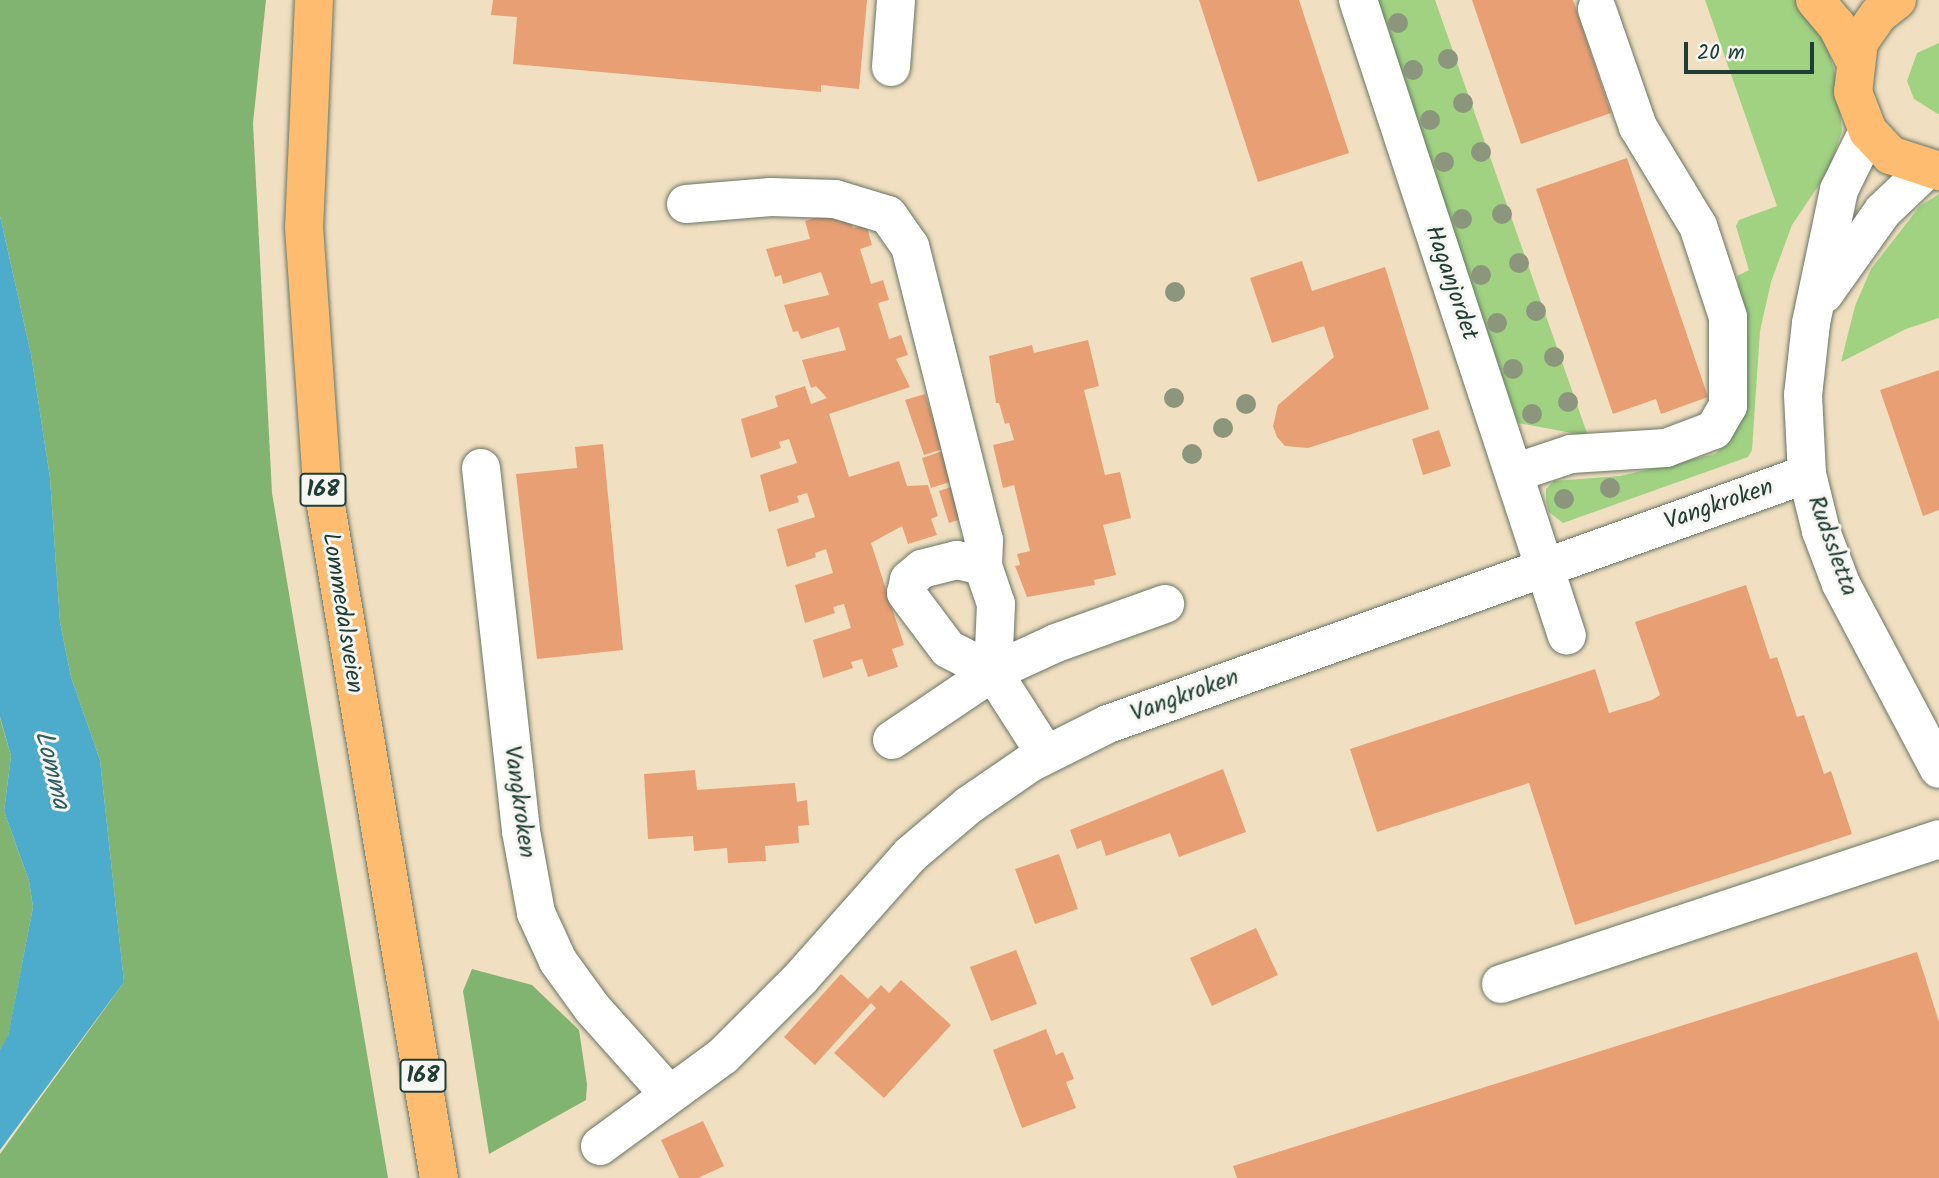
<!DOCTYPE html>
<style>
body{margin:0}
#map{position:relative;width:1939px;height:1178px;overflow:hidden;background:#f1dfc1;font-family:Kalam,sans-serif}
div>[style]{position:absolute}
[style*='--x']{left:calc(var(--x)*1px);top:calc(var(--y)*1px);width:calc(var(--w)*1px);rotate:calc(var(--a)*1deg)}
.green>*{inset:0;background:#a0d282}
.forest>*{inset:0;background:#80b470}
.water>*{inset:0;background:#4daccb}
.building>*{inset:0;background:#e99f74}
.roads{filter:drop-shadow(0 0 2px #687665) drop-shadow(0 0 2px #687665)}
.minor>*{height:38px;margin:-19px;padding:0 19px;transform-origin:19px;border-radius:19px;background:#fff}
.major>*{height:38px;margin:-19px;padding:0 19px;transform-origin:19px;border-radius:19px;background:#fdbc70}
.trees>*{width:20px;height:20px;margin:-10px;border-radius:50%;background:#8c967c}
span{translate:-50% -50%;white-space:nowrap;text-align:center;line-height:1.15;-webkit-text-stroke:6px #f6f6f2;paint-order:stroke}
.shield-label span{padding:2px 5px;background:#f6f6f2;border:2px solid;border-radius:5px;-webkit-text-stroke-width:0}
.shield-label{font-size:23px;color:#1f3d34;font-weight:700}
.street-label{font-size:24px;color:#1f3d34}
.water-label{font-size:26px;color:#2d5e61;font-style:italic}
.scale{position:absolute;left:1684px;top:42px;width:130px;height:32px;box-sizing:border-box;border:4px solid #1f3d34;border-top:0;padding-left:9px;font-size:21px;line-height:24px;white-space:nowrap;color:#1f3d34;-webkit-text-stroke:5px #f6f6f2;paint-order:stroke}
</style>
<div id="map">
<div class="green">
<div style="clip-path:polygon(1376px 0,1435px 0,1588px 436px,1518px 423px)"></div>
<div style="clip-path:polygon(1705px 0,1796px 0,1822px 26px,1837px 81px,1842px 131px,1829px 170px,1792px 225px,1771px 282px,1760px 331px,1752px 450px,1748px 457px,1563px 523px,1549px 512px,1546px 501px,1546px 489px,1554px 481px,1620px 476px,1715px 454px,1728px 442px,1744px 318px,1737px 276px,1749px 270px,1736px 226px,1739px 220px,1777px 206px)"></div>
<div style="clip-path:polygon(1939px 43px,1939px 114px,1938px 114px,1914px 99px,1907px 81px,1917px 53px)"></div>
<div style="clip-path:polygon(1939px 194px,1939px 318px,1906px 329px,1841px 362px,1855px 306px,1871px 269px,1920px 206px)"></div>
</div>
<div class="forest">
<div style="clip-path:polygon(0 0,266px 0,253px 123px,272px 493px,388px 1178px,0 1178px,0 1154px,124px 982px,100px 760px,71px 677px,60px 622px,50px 478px,31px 354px,0 216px)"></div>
<div style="clip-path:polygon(0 718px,11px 756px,4px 811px,29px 881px,33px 907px,8px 1037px,0 1049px)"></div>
<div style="clip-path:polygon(472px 969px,532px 985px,579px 1030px,587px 1084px,586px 1100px,489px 1154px,463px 991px)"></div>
</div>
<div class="water">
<div style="clip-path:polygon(0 216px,31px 354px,50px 478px,60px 622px,71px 677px,100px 760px,124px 982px,0 1150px,0 1049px,8px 1036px,33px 907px,29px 881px,4px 811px,11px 756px,0 717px)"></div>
</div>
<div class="building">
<div style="clip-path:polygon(493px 0,867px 0,859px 89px,821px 85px,821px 92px,513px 64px,517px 17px,491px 15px)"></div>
<div style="clip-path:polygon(1199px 0,1299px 0,1349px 153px,1258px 182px)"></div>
<div style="clip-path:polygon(1472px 0,1573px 0,1611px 113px,1521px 144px)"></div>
<div style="clip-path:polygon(1627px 158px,1708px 397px,1661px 414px,1656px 399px,1613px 414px,1536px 189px)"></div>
<div style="clip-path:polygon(836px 211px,851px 221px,853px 228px,866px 224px,872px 245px,860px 249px,871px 284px,883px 280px,889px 300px,878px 303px,889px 339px,901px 335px,908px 355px,896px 359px,910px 387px,829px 414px,849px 477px,899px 461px,907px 486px,928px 485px,938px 516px,931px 519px,937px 535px,908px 544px,902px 526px,871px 543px,904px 645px,892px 649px,898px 667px,868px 677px,862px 659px,851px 662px,853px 668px,823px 678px,813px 640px,851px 628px,844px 604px,833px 607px,835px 613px,805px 623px,795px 585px,833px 573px,826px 549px,815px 553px,816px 557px,787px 567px,777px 529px,815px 517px,807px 493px,797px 496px,799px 502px,769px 512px,760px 475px,797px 463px,789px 439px,779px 442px,781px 448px,751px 458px,741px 419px,778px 407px,775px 396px,805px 386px,811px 404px,827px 398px,816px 386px,811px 388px,802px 360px,846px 350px,839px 327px,801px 339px,798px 331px,793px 332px,784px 305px,829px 295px,821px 272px,783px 284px,781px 275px,775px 277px,766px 249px,810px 239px,805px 221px)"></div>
<div style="clip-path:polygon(1302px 261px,1312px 291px,1385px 267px,1429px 409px,1308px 448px,1285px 446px,1277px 437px,1273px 426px,1278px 405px,1334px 357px,1324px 326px,1272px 343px,1250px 278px)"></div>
<div style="clip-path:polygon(1088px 340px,1099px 386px,1084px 390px,1105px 475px,1120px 472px,1131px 518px,1103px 525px,1116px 575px,1094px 580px,1095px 585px,1027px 597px,1015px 566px,1020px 565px,1017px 554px,1030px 551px,1014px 485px,1003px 488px,993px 445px,1014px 440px,1009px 423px,1005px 424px,999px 403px,996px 403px,989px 356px,1032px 345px,1034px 353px)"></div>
<div style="clip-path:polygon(1939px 370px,1939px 510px,1923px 516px,1880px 390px)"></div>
<div style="clip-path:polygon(925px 394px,943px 449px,924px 455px,905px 400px)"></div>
<div style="clip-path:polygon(1439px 430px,1451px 466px,1423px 475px,1412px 439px)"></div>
<div style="clip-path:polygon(603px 444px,623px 650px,537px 659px,516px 474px,577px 468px,575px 447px)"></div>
<div style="clip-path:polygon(943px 451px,953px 481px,931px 488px,922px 458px)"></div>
<div style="clip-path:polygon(954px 486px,964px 518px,949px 523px,939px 491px)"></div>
<div style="clip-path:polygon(1746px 585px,1770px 659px,1777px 657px,1797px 717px,1804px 715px,1824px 774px,1831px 771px,1852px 834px,1575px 925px,1529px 783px,1377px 832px,1350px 749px,1595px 669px,1609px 713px,1652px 700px,1660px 695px,1635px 622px)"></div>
<div style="clip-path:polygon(1223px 769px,1246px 832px,1179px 857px,1170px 833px,1106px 856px,1101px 840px,1077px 849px,1070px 830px)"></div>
<div style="clip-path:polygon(695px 770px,697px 790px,795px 783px,797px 802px,807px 800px,809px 825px,798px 826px,799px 843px,765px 846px,766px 861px,728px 863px,727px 848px,694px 851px,693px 836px,648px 839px,644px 774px)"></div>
<div style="clip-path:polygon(1059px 854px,1078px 909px,1035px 924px,1015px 869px)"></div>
<div style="clip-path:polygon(1256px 928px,1278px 975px,1212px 1006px,1190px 958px)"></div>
<div style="clip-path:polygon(1016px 950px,1037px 1004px,991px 1021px,970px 967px)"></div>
<div style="clip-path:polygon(1917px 952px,1939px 1022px,1939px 1178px,1237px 1178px,1233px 1166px)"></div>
<div style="clip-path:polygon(841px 974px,868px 999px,881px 985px,889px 993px,901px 980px,951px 1025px,884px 1098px,834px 1053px,876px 1008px,871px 1003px,815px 1065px,784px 1037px)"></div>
<div style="clip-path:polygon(1046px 1029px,1056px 1055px,1063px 1052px,1074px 1079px,1066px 1082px,1076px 1108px,1022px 1128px,993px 1050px)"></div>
<div style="clip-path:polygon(703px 1121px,724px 1166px,698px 1178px,679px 1178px,661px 1140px)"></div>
</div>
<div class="roads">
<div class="minor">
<div style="--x:1358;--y:0;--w:669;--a:71.81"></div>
<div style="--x:891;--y:67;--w:67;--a:-85.7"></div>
<div style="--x:1868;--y:131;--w:66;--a:116.2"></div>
<div style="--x:1839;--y:190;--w:136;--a:101.9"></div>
<div style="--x:1811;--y:323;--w:72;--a:96.3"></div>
<div style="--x:1803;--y:395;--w:79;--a:87.1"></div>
<div style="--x:1807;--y:474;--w:59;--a:76.2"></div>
<div style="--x:1821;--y:531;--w:57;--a:69.3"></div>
<div style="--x:1841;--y:584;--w:209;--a:62.1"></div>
<div style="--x:686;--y:204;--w:85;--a:-4.7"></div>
<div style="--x:771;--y:197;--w:64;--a:1.8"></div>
<div style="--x:835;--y:199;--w:55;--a:16.8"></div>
<div style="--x:888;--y:215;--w:38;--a:55"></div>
<div style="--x:910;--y:246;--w:303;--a:75.9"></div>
<div style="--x:984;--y:540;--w:26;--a:92"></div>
<div style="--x:983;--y:566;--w:40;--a:71.1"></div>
<div style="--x:996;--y:604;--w:68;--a:92.5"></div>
<div style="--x:993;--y:672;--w:98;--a:57.4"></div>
<div style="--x:1824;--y:294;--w:102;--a:-54.6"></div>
<div style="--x:1883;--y:211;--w:59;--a:-43.6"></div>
<div style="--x:481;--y:468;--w:365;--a:83.7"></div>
<div style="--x:521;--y:831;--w:83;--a:79.6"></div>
<div style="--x:536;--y:913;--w:53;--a:65.4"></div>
<div style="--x:558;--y:961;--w:58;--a:54.1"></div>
<div style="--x:592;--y:1008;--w:114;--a:48.2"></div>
<div style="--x:1514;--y:473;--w:60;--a:-18.4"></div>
<div style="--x:1571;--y:454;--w:95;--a:-3.6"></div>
<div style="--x:1666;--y:448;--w:51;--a:-20.6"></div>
<div style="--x:1714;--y:430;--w:28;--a:-60"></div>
<div style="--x:1728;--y:406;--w:89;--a:-90"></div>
<div style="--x:1728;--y:317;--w:96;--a:-108.2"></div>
<div style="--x:1698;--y:226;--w:116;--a:-121.2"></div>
<div style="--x:1638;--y:127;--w:125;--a:-109.2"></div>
<div style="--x:983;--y:566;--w:27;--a:-167"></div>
<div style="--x:957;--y:560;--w:36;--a:166"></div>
<div style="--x:922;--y:569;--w:17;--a:140"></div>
<div style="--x:909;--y:580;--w:13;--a:103"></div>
<div style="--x:906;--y:593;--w:70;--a:53.1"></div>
<div style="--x:948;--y:649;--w:51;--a:27.1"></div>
<div style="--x:892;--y:740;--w:122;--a:-34"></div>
<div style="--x:993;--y:672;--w:69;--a:-24.7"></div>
<div style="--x:1056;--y:643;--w:116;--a:-19.7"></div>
<div style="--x:1501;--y:984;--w:461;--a:-18.3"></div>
<div style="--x:600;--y:1146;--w:152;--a:-36.2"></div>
<div style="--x:723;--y:1056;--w:109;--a:-45"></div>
<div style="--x:800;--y:979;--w:166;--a:-48.4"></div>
<div style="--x:910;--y:855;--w:77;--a:-40.3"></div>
<div style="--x:969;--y:805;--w:74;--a:-34.5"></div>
<div style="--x:1030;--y:763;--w:87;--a:-26.6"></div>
<div style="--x:1108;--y:724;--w:742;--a:-19.68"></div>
</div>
<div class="major">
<div style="--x:314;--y:0;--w:227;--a:92.5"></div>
<div style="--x:304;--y:227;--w:256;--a:86"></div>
<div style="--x:322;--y:482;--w:706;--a:80.46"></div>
<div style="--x:1815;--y:0;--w:34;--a:50"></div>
<div style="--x:1837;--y:26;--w:38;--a:63"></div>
<div style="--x:1897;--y:0;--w:24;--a:142"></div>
<div style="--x:1878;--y:15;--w:33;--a:125"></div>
<div style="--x:1859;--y:42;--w:50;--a:96.8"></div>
<div style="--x:1853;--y:92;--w:42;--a:69"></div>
<div style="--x:1868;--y:131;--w:33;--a:47"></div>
<div style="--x:1890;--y:155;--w:52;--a:18.1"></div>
</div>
</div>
<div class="trees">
<div style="left:1398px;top:23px"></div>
<div style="left:1448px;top:59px"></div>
<div style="left:1413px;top:70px"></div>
<div style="left:1463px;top:103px"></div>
<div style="left:1430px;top:120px"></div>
<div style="left:1481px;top:152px"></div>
<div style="left:1444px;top:162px"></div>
<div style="left:1502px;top:214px"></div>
<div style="left:1462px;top:219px"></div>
<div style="left:1519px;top:263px"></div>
<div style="left:1481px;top:275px"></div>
<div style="left:1175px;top:292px"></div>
<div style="left:1536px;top:311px"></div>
<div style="left:1497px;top:323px"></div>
<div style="left:1554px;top:357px"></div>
<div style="left:1513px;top:369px"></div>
<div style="left:1174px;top:398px"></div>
<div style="left:1568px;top:402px"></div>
<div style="left:1246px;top:404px"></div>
<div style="left:1532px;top:414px"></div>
<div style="left:1223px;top:428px"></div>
<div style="left:1192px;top:454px"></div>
<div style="left:1610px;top:488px"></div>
<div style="left:1564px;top:499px"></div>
</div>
<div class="shield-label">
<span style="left:323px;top:490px">168</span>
<span style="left:423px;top:1076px">168</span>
</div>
<div class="street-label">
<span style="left:1451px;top:283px;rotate:71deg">Haganjordet</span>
<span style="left:1719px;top:505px;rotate:-19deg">Vangkroken</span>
<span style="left:1832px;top:546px;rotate:70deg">Rudssletta</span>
<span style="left:342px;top:613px;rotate:81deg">Lommedalsveien</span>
<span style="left:1185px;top:696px;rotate:-20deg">Vangkroken</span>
<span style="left:519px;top:802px;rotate:82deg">Vangkroken</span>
</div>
<div class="water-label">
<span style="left:51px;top:770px;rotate:76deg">Lomma</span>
</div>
<div class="scale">20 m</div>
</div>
